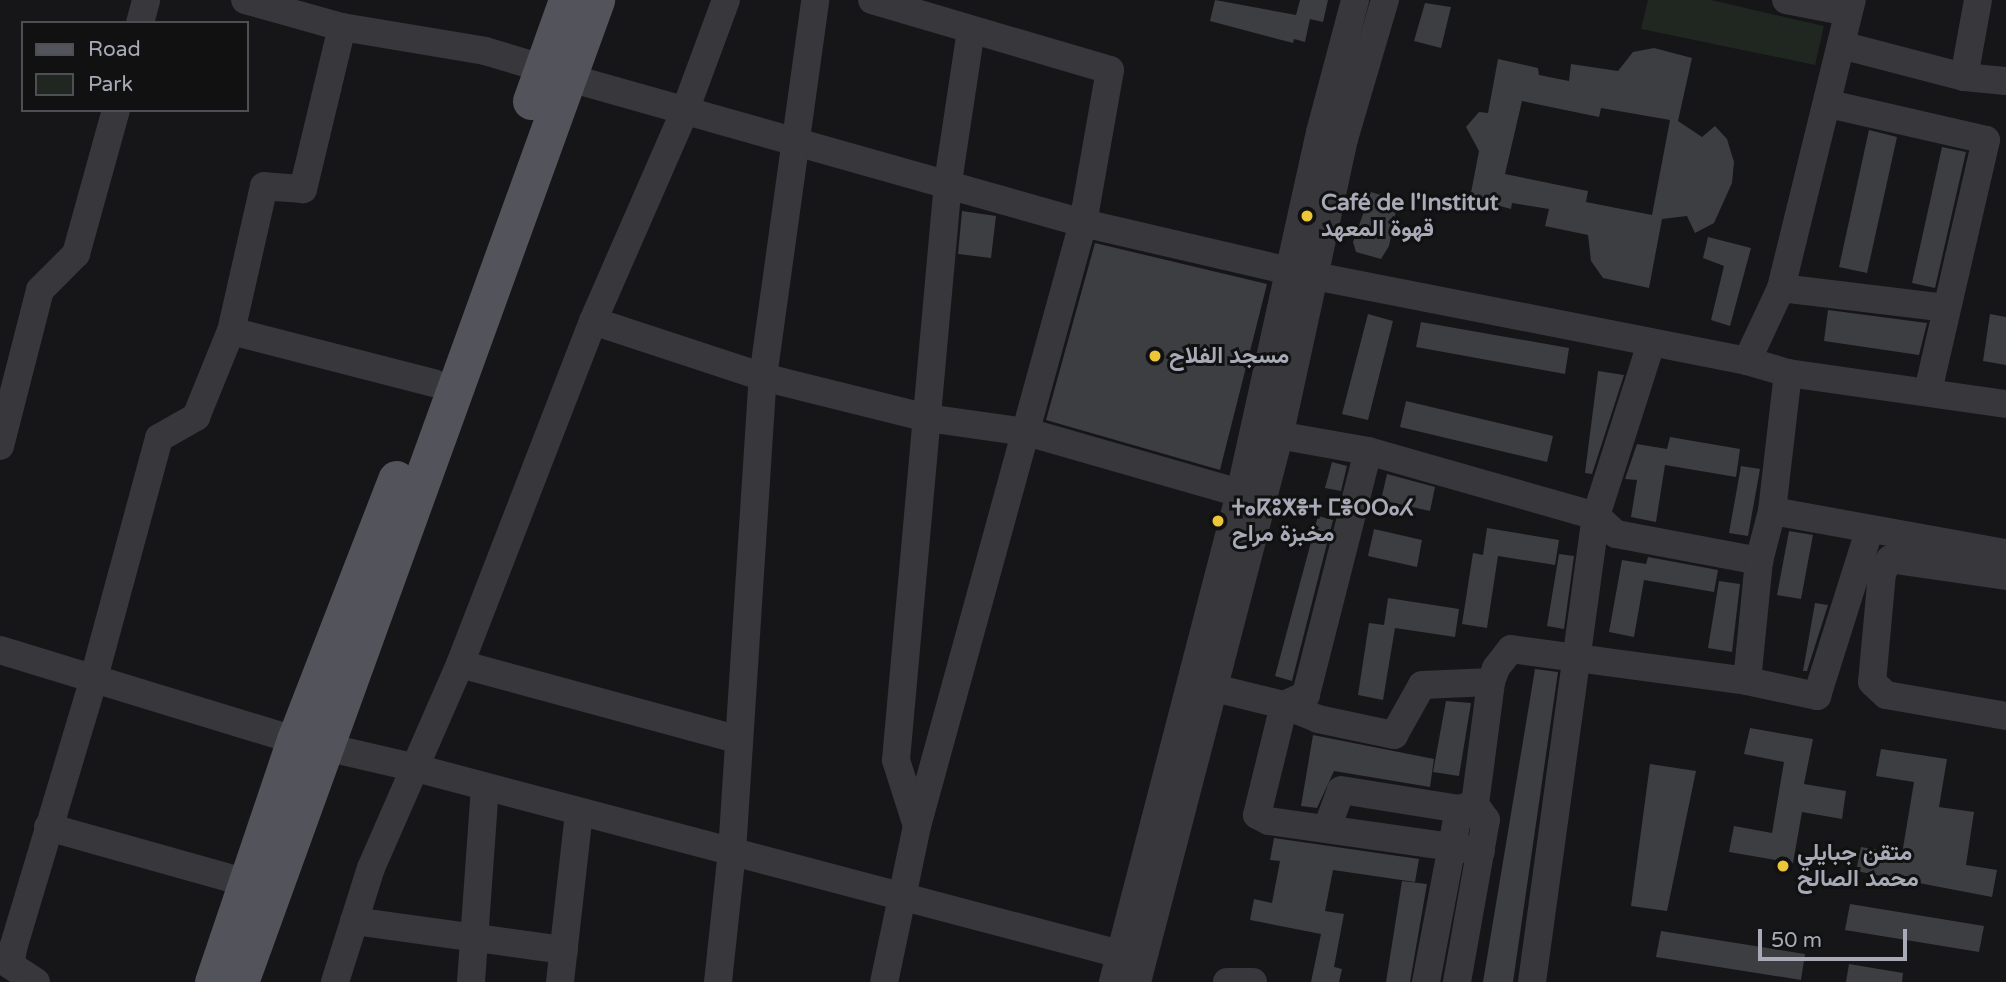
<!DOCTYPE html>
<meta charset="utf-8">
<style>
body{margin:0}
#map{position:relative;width:2006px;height:982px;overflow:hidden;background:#161517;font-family:"Varela Round",Vazirmatn,"Noto Sans Tifinagh",sans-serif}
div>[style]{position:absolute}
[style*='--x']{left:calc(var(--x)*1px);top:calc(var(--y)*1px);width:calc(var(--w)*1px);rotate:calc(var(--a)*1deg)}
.green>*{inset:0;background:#202721}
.building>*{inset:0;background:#3d3e41}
.minor>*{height:28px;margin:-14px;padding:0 14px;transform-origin:14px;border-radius:14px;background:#37373c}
.major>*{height:37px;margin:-18.5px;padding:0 18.5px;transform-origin:18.5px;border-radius:18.5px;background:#53545b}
.dots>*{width:19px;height:19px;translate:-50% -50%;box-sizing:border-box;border:4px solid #111112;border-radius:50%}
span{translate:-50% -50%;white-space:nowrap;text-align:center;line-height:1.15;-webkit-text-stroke:6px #111112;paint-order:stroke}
.poi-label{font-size:23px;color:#a8abb7;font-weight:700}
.left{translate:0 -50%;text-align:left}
.legend{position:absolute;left:21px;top:21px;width:228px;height:91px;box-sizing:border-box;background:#111112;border:2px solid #4d4f54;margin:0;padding:9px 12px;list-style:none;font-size:21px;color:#a8abb7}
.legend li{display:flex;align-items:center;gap:14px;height:35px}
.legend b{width:35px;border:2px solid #4d4f54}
.scale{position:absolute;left:1758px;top:929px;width:149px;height:32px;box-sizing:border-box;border:4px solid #a8abb7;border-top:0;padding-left:9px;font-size:21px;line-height:24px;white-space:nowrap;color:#a8abb7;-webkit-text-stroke:5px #111112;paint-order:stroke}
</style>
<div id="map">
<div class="green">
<div style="clip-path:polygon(1648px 0,1711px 0,1824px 26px,1815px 65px,1641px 29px)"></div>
</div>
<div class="building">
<div style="clip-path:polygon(1215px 0,1296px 15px,1300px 0,1328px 0,1323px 22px,1310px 19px,1305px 42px,1294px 39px,1293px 43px,1210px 21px)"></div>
<div style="clip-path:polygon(1425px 3px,1451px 7px,1441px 48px,1414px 41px)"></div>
<div style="clip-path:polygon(evenodd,1654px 48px,1692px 58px,1678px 121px,1702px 137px,1715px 126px,1727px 139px,1734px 162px,1732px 183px,1714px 223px,1695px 233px,1687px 216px,1662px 219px,1649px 288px,1603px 278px,1591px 261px,1588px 235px,1545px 226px,1549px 209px,1512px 203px,1511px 209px,1470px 198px,1479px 151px,1466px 127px,1479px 112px,1488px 113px,1498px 59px,1538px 68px,1539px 75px,1569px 81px,1571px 64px,1618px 71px,1633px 52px,1654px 48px,1522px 101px,1599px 117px,1601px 108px,1670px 120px,1652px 215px,1586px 202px,1588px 191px,1505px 174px,1522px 101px)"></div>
<div style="clip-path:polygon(1869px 130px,1897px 137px,1867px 273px,1839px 267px)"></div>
<div style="clip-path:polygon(1942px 147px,1966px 152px,1935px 288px,1912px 283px)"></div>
<div style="clip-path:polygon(1371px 192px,1398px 200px,1389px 246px,1381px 259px,1356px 252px,1353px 242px)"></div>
<div style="clip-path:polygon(962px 211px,996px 216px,991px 258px,958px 254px)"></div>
<div style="clip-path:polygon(1708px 237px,1751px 248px,1730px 326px,1711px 320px,1724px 266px,1703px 258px)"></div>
<div style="clip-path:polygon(1095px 243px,1267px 284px,1220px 470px,1046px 420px)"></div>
<div style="clip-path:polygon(1828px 310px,1927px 323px,1919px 355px,1824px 341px)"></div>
<div style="clip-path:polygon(1368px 314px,1393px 321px,1368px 420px,1342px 414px)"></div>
<div style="clip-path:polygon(1990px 314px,2006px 317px,2006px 365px,1983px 361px)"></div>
<div style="clip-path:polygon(1421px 322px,1569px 348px,1565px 374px,1416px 347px)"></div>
<div style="clip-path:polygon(1598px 371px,1624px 375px,1592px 474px,1585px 473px)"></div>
<div style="clip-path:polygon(1406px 401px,1553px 436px,1547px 462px,1400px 427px)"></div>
<div style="clip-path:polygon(1670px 437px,1740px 449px,1736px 477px,1665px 465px,1656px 522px,1631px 517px,1637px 480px,1625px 479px,1637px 444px,1667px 449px)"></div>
<div style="clip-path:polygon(1332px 462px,1347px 466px,1341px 491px,1325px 488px)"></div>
<div style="clip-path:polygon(1741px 466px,1760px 469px,1748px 536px,1729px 533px)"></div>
<div style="clip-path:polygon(1387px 474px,1435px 487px,1430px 511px,1381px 500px)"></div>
<div style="clip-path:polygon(1318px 516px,1333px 520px,1292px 681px,1275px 676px)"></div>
<div style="clip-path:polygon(1487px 528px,1559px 540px,1555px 565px,1498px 556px,1487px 628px,1462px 624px,1473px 553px,1483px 555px)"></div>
<div style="clip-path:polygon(1374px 529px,1422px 540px,1417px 567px,1368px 556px)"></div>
<div style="clip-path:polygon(1789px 531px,1813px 535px,1801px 599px,1777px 595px)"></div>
<div style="clip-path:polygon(1559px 554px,1574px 556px,1564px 629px,1547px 626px)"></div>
<div style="clip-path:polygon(1648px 557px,1718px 570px,1714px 592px,1644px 580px,1634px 637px,1609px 632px,1622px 560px,1646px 564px)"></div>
<div style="clip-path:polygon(1719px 581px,1740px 584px,1732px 652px,1708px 648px)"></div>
<div style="clip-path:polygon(1388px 598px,1459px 609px,1455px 637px,1395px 628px,1383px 700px,1358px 695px,1369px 623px,1384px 625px)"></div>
<div style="clip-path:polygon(1815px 603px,1828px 605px,1807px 671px,1803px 671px)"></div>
<div style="clip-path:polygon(1535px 669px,1558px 672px,1513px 982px,1483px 982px)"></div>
<div style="clip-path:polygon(1446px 701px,1471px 703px,1459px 776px,1433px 772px)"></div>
<div style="clip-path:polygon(1750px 728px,1813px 739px,1804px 784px,1846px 791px,1842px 819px,1802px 812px,1793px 863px,1729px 852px,1734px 826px,1772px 833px,1784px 762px,1744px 754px)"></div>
<div style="clip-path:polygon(1313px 735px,1434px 759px,1430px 787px,1334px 771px,1317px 808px,1301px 806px)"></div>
<div style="clip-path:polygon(1881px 749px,1947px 759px,1939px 807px,1974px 812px,1966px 865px,1997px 870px,1992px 897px,1856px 871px,1861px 847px,1902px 854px,1914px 782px,1876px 776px)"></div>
<div style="clip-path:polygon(1650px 764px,1696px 771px,1667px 911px,1631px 906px)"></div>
<div style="clip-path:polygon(1274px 838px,1419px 859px,1415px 882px,1333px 870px,1325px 911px,1344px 914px,1334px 967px,1342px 969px,1339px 982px,1311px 982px,1321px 934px,1250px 920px,1254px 899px,1272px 903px,1280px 861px,1270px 860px)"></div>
<div style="clip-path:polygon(1402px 881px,1427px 884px,1410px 982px,1386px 982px)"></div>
<div style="clip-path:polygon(1850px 904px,1984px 926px,1979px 952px,1845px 930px)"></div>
<div style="clip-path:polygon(1661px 931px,1805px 954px,1801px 980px,1656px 957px)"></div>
<div style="clip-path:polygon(1849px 964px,1903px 973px,1902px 982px,1846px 982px)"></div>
</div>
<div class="minor">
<div style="--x:245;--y:0;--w:101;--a:15.6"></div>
<div style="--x:342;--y:27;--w:145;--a:9.5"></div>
<div style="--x:485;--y:51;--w:59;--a:16.6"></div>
<div style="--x:872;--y:0;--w:248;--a:16.4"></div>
<div style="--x:1110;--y:70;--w:155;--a:100"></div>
<div style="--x:1083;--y:223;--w:625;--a:105.39"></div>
<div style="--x:917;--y:826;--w:159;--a:101.9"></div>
<div style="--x:1786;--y:0;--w:63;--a:11"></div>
<div style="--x:140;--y:23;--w:24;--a:-75"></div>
<div style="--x:342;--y:27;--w:167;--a:103.5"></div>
<div style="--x:303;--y:189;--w:39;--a:-176"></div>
<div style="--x:264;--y:186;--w:149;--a:102.8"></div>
<div style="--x:231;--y:331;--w:210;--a:14.4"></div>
<div style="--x:1841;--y:45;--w:127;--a:14.6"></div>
<div style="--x:1964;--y:77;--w:42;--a:5.4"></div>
<div style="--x:566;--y:77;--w:537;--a:15.77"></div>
<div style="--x:1083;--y:223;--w:212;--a:13.1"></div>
<div style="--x:1289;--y:271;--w:467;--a:11.1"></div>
<div style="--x:1747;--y:361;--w:43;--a:16.3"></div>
<div style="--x:1788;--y:373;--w:220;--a:8.1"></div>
<div style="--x:1964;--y:77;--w:78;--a:-79.7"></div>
<div style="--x:1829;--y:104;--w:161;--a:12.9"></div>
<div style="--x:1986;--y:140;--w:258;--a:103"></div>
<div style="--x:1781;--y:288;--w:166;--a:6.9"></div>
<div style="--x:593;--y:321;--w:179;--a:18.2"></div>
<div style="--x:763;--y:377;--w:169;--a:14"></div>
<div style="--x:927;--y:418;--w:101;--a:8"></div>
<div style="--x:1027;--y:432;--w:222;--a:16"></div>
<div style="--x:1747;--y:361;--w:81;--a:-65"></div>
<div style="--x:1781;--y:288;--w:297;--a:-76.2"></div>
<div style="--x:1261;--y:432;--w:109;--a:10.1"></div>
<div style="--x:1368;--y:451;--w:237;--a:15.9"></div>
<div style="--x:1596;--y:516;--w:27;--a:42"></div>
<div style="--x:1616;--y:534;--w:146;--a:10.7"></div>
<div style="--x:0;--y:446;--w:161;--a:-75.6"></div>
<div style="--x:40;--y:290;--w:51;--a:-45"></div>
<div style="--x:76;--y:254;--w:149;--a:-74.5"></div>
<div style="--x:1368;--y:451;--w:252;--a:104.3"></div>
<div style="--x:1306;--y:695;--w:24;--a:156"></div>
<div style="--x:1284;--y:705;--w:113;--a:103.8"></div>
<div style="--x:1257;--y:815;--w:13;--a:27"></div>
<div style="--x:1269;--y:821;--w:214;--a:8.1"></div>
<div style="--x:1772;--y:511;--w:238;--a:10.2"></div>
<div style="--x:2006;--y:576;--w:117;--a:-171.7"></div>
<div style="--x:1890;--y:559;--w:16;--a:120"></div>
<div style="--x:1882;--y:573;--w:109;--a:95.2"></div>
<div style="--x:1872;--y:682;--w:19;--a:43"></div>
<div style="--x:1886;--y:695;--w:122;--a:9.9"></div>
<div style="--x:0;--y:650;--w:308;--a:17"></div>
<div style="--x:295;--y:740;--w:120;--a:13"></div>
<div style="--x:412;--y:767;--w:732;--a:14.8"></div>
<div style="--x:460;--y:664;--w:289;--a:15.2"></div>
<div style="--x:1747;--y:681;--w:121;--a:-84.3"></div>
<div style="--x:1759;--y:561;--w:52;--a:-75.4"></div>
<div style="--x:1772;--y:511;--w:139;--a:-83.4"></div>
<div style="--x:1198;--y:684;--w:89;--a:13.7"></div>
<div style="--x:1284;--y:705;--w:37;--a:22"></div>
<div style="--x:1318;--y:719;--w:78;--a:11.9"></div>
<div style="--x:1394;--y:735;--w:57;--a:-60.8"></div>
<div style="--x:1422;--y:685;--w:69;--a:-2.5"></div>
<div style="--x:917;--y:826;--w:69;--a:-107.7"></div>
<div style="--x:896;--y:760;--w:580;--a:-84.86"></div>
<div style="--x:948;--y:182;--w:154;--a:-81.4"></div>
<div style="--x:48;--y:827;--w:207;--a:15.7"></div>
<div style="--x:1327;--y:828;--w:40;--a:-69.8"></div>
<div style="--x:1341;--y:790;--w:120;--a:9.1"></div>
<div style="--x:1459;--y:809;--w:19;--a:21"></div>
<div style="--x:354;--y:921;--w:212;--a:7.9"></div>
<div style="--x:36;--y:982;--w:31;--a:-147"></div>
<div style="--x:10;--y:965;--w:20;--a:-79"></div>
<div style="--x:14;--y:945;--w:276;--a:-73.3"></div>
<div style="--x:93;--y:681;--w:252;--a:-74.8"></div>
<div style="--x:159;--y:438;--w:43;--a:-29.6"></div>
<div style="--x:196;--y:417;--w:93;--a:-67.9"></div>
<div style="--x:335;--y:982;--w:120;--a:-72.5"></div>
<div style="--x:371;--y:868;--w:223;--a:-66.4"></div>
<div style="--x:460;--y:664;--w:368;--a:-68.8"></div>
<div style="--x:593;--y:321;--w:232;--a:-66.4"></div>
<div style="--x:686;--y:108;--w:115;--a:-69.7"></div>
<div style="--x:471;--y:982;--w:195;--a:-85.9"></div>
<div style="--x:560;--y:982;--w:170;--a:-83.6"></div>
<div style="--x:718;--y:982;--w:131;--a:-83.9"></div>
<div style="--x:732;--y:852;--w:476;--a:-86.3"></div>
<div style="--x:763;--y:377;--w:381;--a:-82.1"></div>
<div style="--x:1113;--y:982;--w:505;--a:-75.44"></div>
<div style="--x:1240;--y:493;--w:370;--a:-77.5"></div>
<div style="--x:1320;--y:132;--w:137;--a:-75.1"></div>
<div style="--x:1137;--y:982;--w:563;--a:-75.4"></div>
<div style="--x:1279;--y:437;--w:305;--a:-77.7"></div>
<div style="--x:1344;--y:139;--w:145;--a:-73.6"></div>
<div style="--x:1227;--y:982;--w:26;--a:0"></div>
<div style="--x:1426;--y:982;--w:176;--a:-79.2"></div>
<div style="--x:1459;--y:809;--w:17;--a:-17"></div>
<div style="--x:1457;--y:982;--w:165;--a:-79.9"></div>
<div style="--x:1486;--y:820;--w:19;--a:-125"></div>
<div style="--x:1475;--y:804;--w:123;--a:-82.5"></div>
<div style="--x:1491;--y:682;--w:15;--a:-70"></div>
<div style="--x:1496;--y:668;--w:24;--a:-52"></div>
<div style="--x:1511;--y:649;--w:238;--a:7.7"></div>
<div style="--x:1747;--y:681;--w:72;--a:12.1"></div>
<div style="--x:1817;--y:696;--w:173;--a:-72.5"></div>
<div style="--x:1532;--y:982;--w:470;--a:-82.2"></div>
<div style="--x:1596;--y:516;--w:181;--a:-72.3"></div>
</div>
<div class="major">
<div style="--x:531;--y:101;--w:107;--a:-70.4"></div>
<div style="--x:213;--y:982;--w:256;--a:-71.3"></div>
<div style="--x:295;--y:740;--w:280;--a:-68.8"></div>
<div style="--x:240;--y:982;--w:1045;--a:-70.07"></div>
</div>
<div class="dots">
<div style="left:1307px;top:216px;background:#ecc539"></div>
<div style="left:1155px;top:356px;background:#ecc539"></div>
<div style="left:1218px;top:521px;background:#ecc539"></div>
<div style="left:1783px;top:866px;background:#ecc539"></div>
</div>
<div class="poi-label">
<span class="left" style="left:1321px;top:216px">Café de l'Institut<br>قهوة المعهد</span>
<span class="left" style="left:1169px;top:356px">مسجد الفلاح</span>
<span class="left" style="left:1232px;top:521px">ⵜⴰⴽⵓⵅⴻⵜ ⵎⴻⵔⵔⴰⵃ<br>مخبزة مراح</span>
<span class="left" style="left:1797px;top:866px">متقن جبايلي<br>محمد الصالح</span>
</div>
<ul class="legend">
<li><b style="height:9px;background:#53545b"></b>Road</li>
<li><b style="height:19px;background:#202721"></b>Park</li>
</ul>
<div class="scale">50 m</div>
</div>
